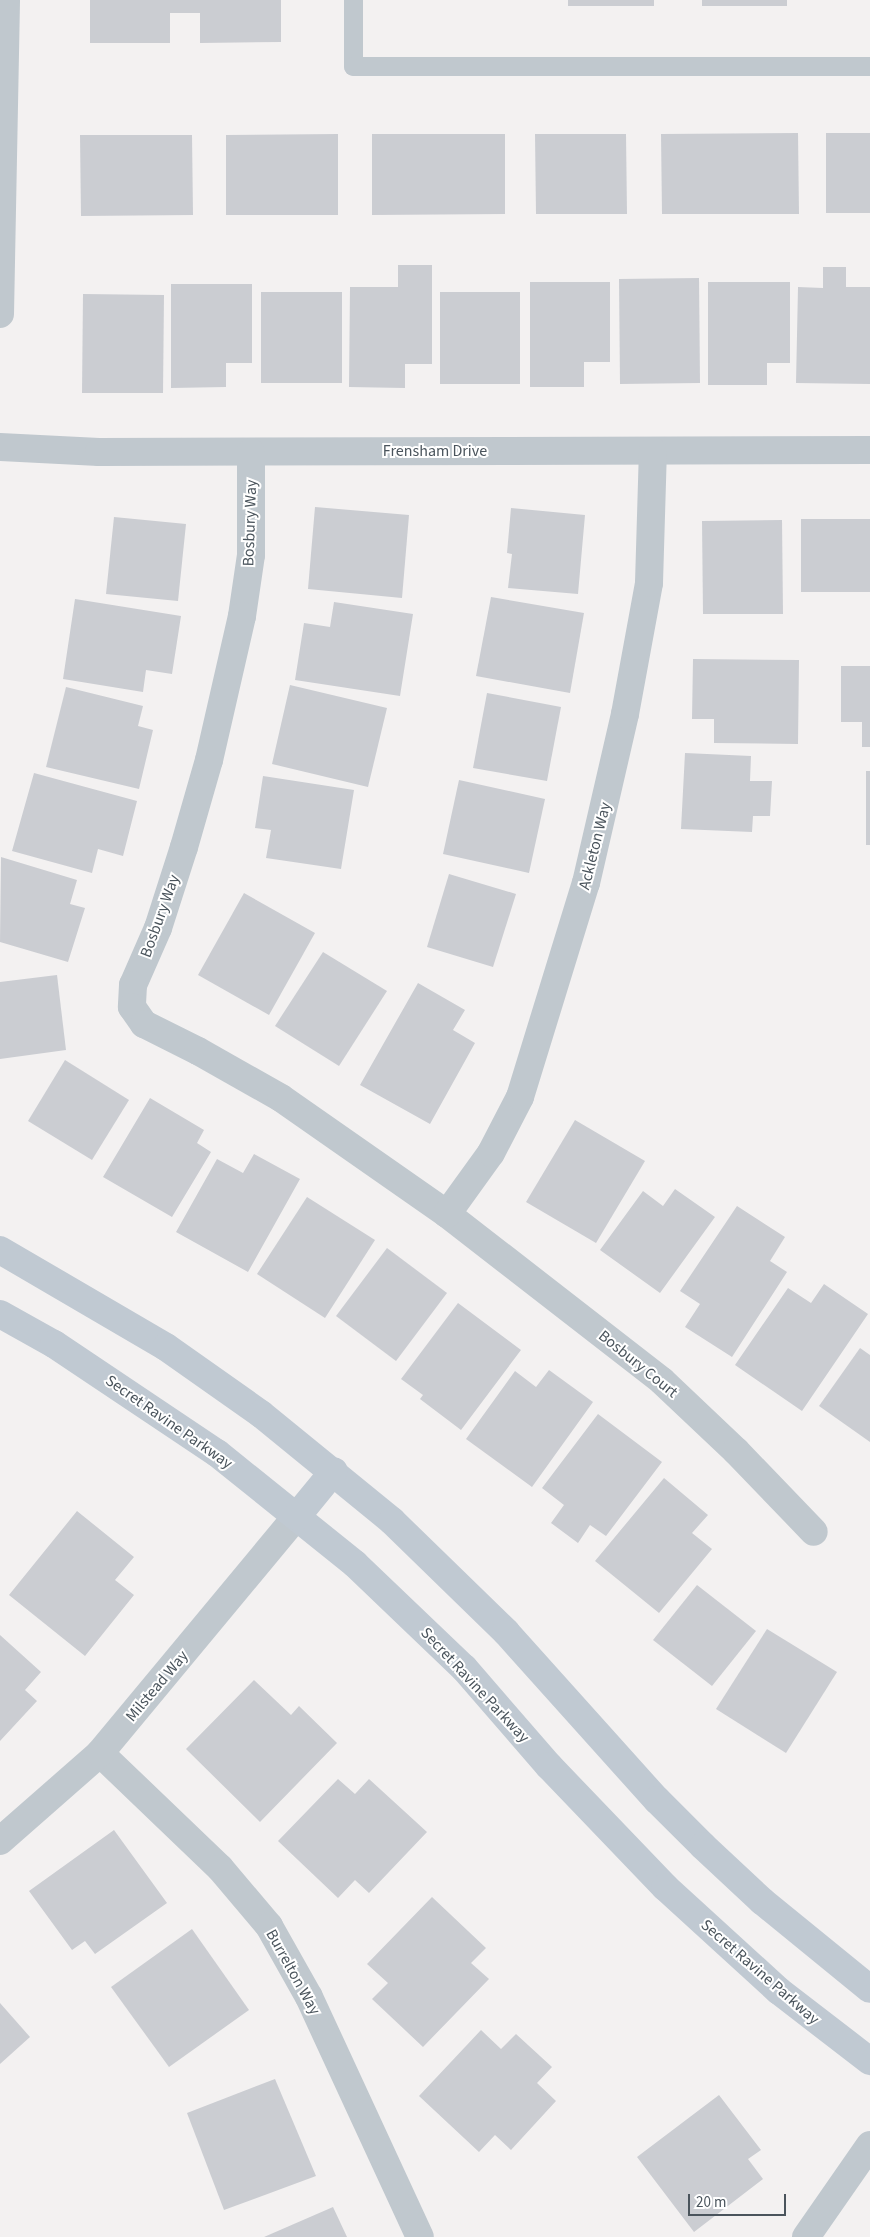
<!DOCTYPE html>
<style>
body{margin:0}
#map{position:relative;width:870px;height:2237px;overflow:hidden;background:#f3f1f1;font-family:"Source Sans 3",sans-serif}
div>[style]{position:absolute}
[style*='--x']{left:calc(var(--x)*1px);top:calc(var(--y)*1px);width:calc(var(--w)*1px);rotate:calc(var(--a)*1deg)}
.building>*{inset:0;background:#cbcdd2}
.service>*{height:19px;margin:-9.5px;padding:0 9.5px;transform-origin:9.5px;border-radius:9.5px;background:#c0c8ce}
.minor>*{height:28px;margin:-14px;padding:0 14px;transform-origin:14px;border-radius:14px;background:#c0c8ce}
.tertiary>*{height:28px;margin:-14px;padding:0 14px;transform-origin:14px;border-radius:14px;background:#c0c8ce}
.secondary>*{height:28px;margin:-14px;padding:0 14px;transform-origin:14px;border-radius:14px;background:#c0c9d2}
span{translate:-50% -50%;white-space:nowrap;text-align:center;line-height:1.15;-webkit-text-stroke:4px #fff;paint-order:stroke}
.street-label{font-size:16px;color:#4a545c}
.scale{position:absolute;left:688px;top:2194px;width:98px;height:22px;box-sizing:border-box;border:2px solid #4a545c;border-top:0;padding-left:6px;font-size:15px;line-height:18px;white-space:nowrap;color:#4a545c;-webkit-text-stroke:4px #fff;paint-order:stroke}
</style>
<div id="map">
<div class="building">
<div style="clip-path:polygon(90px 0,281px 0,281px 42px,200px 43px,200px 13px,170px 13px,170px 43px,90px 43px)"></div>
<div style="clip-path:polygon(568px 0,654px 0,654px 6px,568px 6px)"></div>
<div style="clip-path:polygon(702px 0,787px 0,787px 6px,702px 6px)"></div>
<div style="clip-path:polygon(798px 133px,799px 214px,662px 214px,661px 134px)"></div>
<div style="clip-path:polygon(826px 133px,870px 133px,870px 213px,826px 213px)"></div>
<div style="clip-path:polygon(338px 134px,338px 215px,226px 215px,226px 135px)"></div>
<div style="clip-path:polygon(372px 134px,505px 134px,505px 214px,372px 215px)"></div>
<div style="clip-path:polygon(535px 134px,626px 134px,627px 214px,536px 214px)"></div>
<div style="clip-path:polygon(80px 135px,192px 135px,193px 215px,81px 216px)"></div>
<div style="clip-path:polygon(398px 265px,432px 265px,432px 364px,405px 364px,405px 388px,349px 387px,350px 287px,398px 287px)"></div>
<div style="clip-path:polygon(823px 267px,846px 267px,846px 287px,870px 287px,870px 384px,796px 383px,798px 287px,823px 288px)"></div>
<div style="clip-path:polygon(699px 278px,700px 383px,620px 384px,619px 279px)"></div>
<div style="clip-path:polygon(530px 282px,610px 282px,610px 362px,584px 362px,584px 387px,530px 387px)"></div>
<div style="clip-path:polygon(708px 282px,790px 282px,790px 363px,767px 363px,767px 385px,708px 385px)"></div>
<div style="clip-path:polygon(171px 284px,252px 284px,252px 363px,226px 363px,226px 387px,171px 388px)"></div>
<div style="clip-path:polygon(261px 292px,342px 292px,342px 383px,261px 383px)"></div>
<div style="clip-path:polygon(440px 292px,520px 292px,520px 384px,440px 384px)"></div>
<div style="clip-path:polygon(83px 294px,164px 295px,163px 393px,82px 393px)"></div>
<div style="clip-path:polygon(315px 507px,409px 515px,402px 598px,308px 589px)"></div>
<div style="clip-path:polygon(511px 508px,585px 515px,578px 594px,508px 588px,512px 554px,507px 553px)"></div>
<div style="clip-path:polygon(114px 517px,186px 524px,178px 601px,106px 594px)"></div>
<div style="clip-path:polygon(801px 519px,870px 519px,870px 592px,801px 592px)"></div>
<div style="clip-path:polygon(782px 520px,783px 614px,703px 614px,702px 521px)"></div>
<div style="clip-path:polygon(491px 597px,584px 613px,570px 693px,476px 676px)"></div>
<div style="clip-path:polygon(75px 599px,181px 616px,172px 674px,146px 670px,143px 692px,63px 679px)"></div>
<div style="clip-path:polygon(334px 602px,413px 614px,400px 696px,295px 680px,304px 623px,330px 627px)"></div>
<div style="clip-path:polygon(693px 659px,799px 660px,798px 744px,714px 743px,714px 719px,692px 719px)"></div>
<div style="clip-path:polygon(841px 666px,870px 666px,870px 747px,862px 747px,862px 722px,841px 722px)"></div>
<div style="clip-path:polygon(290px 685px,387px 708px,368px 787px,272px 764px)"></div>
<div style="clip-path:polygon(66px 687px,143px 706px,138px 726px,153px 730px,139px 789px,46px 767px)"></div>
<div style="clip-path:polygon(487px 693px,561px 707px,547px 781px,473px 768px)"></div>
<div style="clip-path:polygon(685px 753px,751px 756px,750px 781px,772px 781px,770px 816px,753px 816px,752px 832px,681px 829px)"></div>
<div style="clip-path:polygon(866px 771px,870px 771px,870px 845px,866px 845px)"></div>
<div style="clip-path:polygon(34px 773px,137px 801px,123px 856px,98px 849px,92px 873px,12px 851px)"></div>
<div style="clip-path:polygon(263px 776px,354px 790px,341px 869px,266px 858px,271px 830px,255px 828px)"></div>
<div style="clip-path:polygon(459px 780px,545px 799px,529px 873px,443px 854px)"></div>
<div style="clip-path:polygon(1px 857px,77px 880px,70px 904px,85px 908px,68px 962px,0 942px)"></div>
<div style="clip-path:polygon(449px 874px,516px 894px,493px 967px,427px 947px)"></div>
<div style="clip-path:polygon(244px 893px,315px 933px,269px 1015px,198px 975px)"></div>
<div style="clip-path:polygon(323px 952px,387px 991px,339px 1066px,275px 1026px)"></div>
<div style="clip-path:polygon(57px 975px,66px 1050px,0 1059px,0 982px)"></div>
<div style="clip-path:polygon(418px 983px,465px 1010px,453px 1030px,475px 1043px,430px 1124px,360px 1085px)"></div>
<div style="clip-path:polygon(65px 1060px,129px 1100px,92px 1160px,28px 1121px)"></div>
<div style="clip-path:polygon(150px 1098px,204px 1130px,197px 1143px,211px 1152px,172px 1217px,103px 1177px)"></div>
<div style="clip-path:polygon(575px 1120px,645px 1161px,596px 1243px,526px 1202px)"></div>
<div style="clip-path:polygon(254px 1154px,300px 1179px,248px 1272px,176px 1232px,217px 1159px,243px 1173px)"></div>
<div style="clip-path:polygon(675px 1189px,715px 1217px,660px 1293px,600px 1250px,643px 1191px,663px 1206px)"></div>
<div style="clip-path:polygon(307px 1197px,375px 1240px,325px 1318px,257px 1274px)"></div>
<div style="clip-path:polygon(737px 1206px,785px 1237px,770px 1261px,787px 1272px,732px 1357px,685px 1327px,700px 1304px,680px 1291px)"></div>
<div style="clip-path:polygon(387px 1248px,447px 1293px,396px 1361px,336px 1316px)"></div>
<div style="clip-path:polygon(824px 1284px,868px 1314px,802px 1411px,735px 1365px,788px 1288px,811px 1303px)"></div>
<div style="clip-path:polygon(458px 1303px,521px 1350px,461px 1430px,420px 1399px,423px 1395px,401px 1379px)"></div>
<div style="clip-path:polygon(860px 1348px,870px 1355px,870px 1442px,819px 1406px)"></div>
<div style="clip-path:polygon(549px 1370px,593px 1402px,532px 1487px,466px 1439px,515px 1371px,536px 1387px)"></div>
<div style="clip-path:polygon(598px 1414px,662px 1462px,606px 1536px,590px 1525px,578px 1543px,551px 1523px,564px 1505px,542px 1488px)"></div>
<div style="clip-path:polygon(664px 1478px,708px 1515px,692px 1533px,712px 1549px,659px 1613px,595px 1561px)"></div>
<div style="clip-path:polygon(77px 1511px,134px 1557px,115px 1580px,134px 1595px,85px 1656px,9px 1595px)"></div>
<div style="clip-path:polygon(697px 1585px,756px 1631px,712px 1686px,653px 1640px)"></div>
<div style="clip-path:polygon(767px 1629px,837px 1672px,786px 1753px,716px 1709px)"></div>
<div style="clip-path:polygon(0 1635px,41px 1672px,25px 1690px,37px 1701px,0 1741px)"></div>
<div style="clip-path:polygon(254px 1680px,291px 1715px,299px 1706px,337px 1743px,260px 1822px,186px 1749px)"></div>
<div style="clip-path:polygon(338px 1779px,355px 1794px,369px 1779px,427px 1832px,369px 1893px,355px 1880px,338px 1898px,278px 1841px)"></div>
<div style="clip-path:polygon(114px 1830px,167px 1903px,95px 1954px,85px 1941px,72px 1950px,29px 1891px)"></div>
<div style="clip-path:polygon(432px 1897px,486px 1948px,471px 1963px,489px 1979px,423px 2047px,372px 1999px,388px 1983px,367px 1964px)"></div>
<div style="clip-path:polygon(192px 1929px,249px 2010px,169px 2067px,111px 1987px)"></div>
<div style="clip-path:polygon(0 2003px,30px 2037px,0 2064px)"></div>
<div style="clip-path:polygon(481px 2030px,501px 2049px,516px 2034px,552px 2067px,537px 2083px,556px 2101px,511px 2150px,495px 2135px,479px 2152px,419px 2096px)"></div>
<div style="clip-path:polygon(275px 2079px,316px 2176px,224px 2210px,187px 2113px)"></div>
<div style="clip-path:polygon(719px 2095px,761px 2150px,748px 2159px,763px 2179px,694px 2232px,637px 2157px)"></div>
<div style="clip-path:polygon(333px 2207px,347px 2237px,264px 2237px)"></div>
</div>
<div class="service">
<div style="--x:353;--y:0;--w:66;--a:90"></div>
<div style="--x:353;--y:66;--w:517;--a:0"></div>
</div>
<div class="minor">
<div style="--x:0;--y:447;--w:99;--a:2.9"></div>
<div style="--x:99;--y:452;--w:771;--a:-0.15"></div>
<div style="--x:251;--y:452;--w:103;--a:90"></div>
<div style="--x:251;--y:555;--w:62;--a:98.4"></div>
<div style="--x:242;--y:616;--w:148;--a:102.9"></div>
<div style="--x:209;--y:760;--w:91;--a:106"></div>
<div style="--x:184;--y:847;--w:85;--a:107.8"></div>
<div style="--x:158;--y:928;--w:62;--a:113.7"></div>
<div style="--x:133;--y:985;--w:22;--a:93"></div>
<div style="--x:132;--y:1007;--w:21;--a:55"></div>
<div style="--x:144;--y:1024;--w:60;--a:26.6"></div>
<div style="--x:198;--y:1051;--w:95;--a:29.5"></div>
<div style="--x:281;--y:1098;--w:203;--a:34.9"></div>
<div style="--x:447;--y:1214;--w:272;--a:37.8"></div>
<div style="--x:662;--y:1381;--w:102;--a:43.4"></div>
<div style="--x:736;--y:1451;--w:112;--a:46.1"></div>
<div style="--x:447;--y:1214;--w:75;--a:-54.2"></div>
<div style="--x:491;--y:1153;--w:63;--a:-62.6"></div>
<div style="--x:520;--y:1097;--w:224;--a:-72.9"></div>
<div style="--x:586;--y:883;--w:173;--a:-77"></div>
<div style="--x:625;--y:714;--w:133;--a:-79.6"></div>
<div style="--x:649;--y:583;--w:132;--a:-88.3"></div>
<div style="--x:100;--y:1753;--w:166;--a:43.8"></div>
<div style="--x:220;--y:1868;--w:76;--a:49.8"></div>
<div style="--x:269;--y:1926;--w:81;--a:60.6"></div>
<div style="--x:309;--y:1997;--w:264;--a:65.2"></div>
<div style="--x:0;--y:1841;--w:133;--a:-41.3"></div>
<div style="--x:100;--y:1753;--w:308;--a:-50.3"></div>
<div style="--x:806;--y:2237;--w:112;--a:-55.2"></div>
</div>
<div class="tertiary">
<div style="--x:0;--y:314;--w:314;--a:-88.9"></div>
</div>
<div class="secondary">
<div style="--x:0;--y:1250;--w:192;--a:30.3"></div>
<div style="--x:166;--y:1347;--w:116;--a:35.2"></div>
<div style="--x:261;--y:1414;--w:169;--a:39.2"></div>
<div style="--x:392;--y:1521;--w:159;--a:44.2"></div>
<div style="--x:506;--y:1632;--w:226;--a:48.1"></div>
<div style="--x:657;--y:1800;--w:65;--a:45"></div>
<div style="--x:703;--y:1846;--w:81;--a:43"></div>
<div style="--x:762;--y:1901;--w:139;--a:39.2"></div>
<div style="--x:0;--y:1314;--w:62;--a:29.1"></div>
<div style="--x:54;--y:1344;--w:196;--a:33.8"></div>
<div style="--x:217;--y:1453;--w:177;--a:38.8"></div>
<div style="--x:355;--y:1564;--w:151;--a:43.7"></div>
<div style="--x:464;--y:1668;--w:130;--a:49.1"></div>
<div style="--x:549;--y:1766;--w:168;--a:46.2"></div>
<div style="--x:665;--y:1887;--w:154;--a:42.4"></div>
<div style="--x:779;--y:1991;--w:115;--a:37.6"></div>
<div style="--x:297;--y:1516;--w:58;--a:-50.6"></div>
</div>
<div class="street-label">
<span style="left:435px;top:451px">Frensham Drive</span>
<span style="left:250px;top:523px;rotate:-88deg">Bosbury Way</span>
<span style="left:595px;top:846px;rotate:-76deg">Ackleton Way</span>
<span style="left:160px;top:916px;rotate:-70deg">Bosbury Way</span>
<span style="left:638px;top:1364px;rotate:39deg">Bosbury Court</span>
<span style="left:169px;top:1422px;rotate:35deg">Secret Ravine Parkway</span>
<span style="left:475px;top:1685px;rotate:47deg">Secret Ravine Parkway</span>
<span style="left:157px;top:1686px;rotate:-50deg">Milstead Way</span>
<span style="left:293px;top:1972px;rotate:61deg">Burrelton Way</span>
<span style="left:760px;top:1972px;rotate:41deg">Secret Ravine Parkway</span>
</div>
<div class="scale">20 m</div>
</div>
